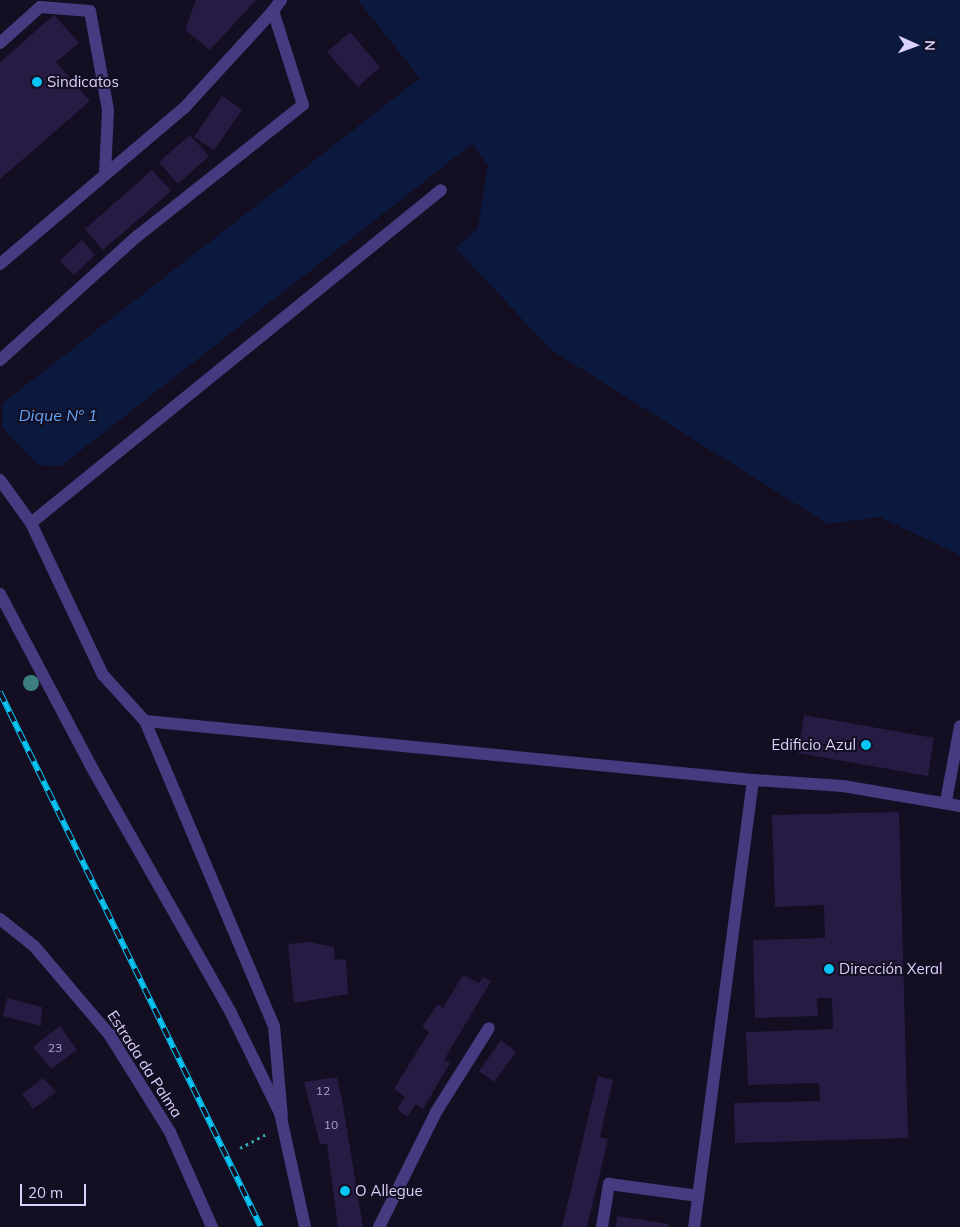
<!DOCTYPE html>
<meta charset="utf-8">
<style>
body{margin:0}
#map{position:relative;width:960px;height:1227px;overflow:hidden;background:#140e22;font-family:Mulish,sans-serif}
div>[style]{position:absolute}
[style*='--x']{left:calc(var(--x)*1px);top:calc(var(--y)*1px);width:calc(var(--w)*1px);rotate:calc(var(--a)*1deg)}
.water>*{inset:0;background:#0b193f}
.building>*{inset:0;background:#271b43}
.path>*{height:3px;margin-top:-1.5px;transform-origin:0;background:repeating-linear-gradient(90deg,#32acb1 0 2.5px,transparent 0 6.5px)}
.service>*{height:12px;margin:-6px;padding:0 6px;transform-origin:6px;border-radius:6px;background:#443b80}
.tertiary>*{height:12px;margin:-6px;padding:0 6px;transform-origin:6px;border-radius:6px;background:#443b80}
.rail>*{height:5.5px;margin-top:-2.75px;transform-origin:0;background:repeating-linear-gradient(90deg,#140e22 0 11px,#07c4f4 0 22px);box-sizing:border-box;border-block:1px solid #07c4f4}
.trees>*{width:16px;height:16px;margin:-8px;border-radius:50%;background:#3d7f7e}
.dots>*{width:14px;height:14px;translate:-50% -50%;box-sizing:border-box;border:2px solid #140e22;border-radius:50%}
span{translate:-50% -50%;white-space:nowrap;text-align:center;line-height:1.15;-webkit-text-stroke:4px #140e22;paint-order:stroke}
.number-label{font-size:12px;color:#aea4cf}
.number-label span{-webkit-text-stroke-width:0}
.poi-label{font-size:15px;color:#dbd1fe}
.left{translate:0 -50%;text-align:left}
.right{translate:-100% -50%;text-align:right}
.street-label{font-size:15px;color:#dbd1fe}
.water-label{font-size:16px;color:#62a5fb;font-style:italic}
.north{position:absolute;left:890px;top:20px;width:50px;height:50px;-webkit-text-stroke:4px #140e22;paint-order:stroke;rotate:92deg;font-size:14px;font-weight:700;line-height:20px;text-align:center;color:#dbd1fe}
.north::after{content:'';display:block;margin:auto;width:18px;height:22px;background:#dbd1fe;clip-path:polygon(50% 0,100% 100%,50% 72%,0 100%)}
.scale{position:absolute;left:20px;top:1184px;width:66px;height:22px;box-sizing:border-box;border:2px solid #dbd1fe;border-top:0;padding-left:6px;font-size:15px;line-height:18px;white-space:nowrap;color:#dbd1fe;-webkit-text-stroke:4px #140e22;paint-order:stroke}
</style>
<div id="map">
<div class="water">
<div style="clip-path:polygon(358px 0,960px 0,960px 555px,880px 517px,828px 524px,550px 349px,456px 248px,478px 228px,488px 165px,472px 144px,61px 466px,38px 465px,2px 427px,3px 403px,420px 78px)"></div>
</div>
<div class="building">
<div style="clip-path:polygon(196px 0,256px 0,210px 50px,185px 30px)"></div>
<div style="clip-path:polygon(54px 15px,79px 43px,56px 62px,90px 101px,0 179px,0 62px)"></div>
<div style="clip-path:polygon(350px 32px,380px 67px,358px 87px,327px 52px)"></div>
<div style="clip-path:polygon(222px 96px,242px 110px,214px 150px,194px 137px)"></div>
<div style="clip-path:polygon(190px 135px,209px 156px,178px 184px,159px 162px)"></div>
<div style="clip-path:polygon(152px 170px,171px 191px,103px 250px,85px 229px)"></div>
<div style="clip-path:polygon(82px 240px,95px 255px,74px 275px,60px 261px)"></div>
<div style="clip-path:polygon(804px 715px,934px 738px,928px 776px,798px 753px)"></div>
<div style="clip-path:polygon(899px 812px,908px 1138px,735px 1143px,734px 1103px,820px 1101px,819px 1083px,748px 1085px,746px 1032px,833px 1029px,832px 998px,817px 998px,818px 1016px,755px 1018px,753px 940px,825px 938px,824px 905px,775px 907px,772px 815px)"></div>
<div style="clip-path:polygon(308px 942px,334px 947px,335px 960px,346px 959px,348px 994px,294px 1003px,288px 944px)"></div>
<div style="clip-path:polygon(463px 975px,479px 983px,483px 977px,491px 981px,444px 1060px,450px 1063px,423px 1109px,416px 1104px,407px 1117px,397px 1109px,405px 1097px,394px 1089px,429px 1032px,422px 1027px,438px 1004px,443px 1008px)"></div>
<div style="clip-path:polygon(7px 998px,42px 1007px,41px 1026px,3px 1016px)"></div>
<div style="clip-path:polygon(60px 1026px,77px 1050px,51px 1069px,33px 1047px)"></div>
<div style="clip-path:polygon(501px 1040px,516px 1052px,494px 1082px,479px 1071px)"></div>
<div style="clip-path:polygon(598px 1076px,613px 1080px,600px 1137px,608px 1139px,587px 1227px,562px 1227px)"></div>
<div style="clip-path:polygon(337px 1077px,342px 1100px,363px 1227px,338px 1227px,327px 1144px,320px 1144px,304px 1082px)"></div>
<div style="clip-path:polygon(43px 1078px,56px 1092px,33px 1109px,22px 1094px)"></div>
<div style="clip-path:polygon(617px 1216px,669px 1224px,668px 1227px,616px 1227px)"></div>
</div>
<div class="path">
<div style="--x:240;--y:1148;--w:32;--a:-28"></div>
</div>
<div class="service">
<div style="--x:0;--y:43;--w:54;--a:-42"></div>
<div style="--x:40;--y:7;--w:50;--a:4.6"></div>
<div style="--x:90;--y:11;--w:101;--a:79.7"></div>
<div style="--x:108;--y:110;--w:64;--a:92.7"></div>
<div style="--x:0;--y:360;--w:182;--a:-42.1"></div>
<div style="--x:135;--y:238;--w:214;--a:-38.4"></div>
<div style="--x:303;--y:105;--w:99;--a:-107.7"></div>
<div style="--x:273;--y:11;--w:14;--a:-54"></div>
<div style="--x:0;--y:480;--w:53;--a:54.2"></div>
<div style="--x:31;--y:523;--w:168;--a:64.7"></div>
<div style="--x:103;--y:675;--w:62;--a:47.6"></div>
<div style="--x:145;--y:721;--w:611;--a:5.54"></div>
<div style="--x:753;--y:780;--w:451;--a:97.5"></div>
<div style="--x:31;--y:523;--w:528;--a:-39.08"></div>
<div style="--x:145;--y:721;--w:331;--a:67.1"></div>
<div style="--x:274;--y:1026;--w:91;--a:85"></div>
<div style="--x:753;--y:780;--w:90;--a:3.8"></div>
<div style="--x:843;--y:786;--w:119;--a:9.7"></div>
<div style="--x:946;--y:801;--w:76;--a:-79.4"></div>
<div style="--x:379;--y:1227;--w:128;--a:-63.6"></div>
<div style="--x:436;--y:1112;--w:99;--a:-57.8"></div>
<div style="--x:602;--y:1227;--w:44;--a:-80.8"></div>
<div style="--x:609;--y:1184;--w:90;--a:7.7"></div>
</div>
<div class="tertiary">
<div style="--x:0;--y:264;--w:244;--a:-40.3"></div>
<div style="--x:186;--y:106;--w:129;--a:-47.5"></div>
<div style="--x:0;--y:594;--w:197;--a:62.1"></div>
<div style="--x:92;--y:768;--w:279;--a:60.4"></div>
<div style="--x:230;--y:1011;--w:114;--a:63.9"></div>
<div style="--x:280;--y:1113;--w:117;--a:77.6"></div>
<div style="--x:0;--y:919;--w:43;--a:38.5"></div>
<div style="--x:34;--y:946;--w:116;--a:49.6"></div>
<div style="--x:109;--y:1034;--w:115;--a:58.1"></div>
<div style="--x:170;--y:1132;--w:104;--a:66.1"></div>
</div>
<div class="rail">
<div style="--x:0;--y:692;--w:595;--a:63.99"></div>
</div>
<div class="trees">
<div style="left:31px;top:683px"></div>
</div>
<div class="dots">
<div style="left:37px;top:82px;background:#07c4f4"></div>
<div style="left:866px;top:745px;background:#07c4f4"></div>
<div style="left:829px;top:969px;background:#07c4f4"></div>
<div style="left:345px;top:1191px;background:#07c4f4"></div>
</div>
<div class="number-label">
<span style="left:55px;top:1048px">23</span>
<span style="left:323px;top:1091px">12</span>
<span style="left:331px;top:1125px">10</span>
</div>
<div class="poi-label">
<span class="left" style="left:47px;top:82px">Sindicatos</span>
<span class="right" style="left:856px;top:745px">Edificio Azul</span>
<span class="left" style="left:839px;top:969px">Dirección Xeral</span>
<span class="left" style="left:355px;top:1191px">O Allegue</span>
</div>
<div class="street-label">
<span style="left:145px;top:1064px;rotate:57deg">Estrada da Palma</span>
</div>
<div class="water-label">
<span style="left:58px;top:415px">Dique Nº 1</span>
</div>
<div class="north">N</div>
<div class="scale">20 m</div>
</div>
